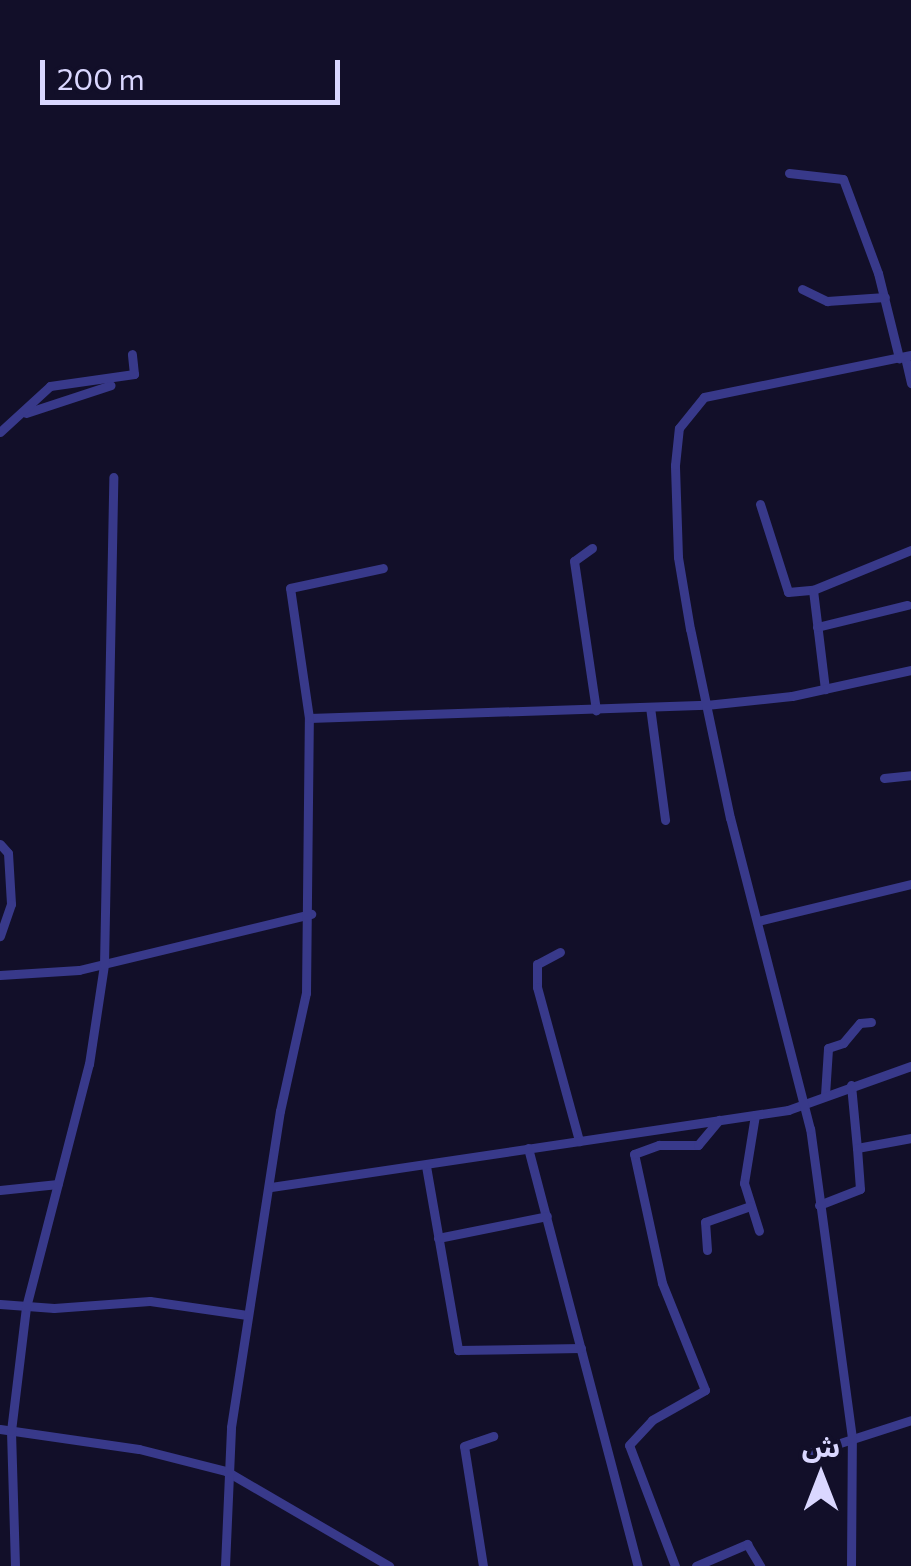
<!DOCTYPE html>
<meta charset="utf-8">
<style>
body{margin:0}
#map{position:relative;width:911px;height:1566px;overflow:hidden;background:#120f29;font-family:Commissioner,"Noto Sans Arabic",sans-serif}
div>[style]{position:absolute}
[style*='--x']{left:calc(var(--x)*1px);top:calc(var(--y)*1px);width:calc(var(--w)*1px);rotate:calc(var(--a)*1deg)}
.minor>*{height:9px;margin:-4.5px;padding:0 4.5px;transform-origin:4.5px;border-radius:4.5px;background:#38398a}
span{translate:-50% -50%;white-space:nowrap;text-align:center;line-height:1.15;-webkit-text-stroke:8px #120f29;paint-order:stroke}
.north{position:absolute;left:771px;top:1426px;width:100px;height:100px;-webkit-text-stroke:8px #120f29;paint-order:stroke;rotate:0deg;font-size:28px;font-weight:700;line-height:40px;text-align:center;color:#dad7ff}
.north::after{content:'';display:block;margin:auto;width:35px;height:45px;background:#dad7ff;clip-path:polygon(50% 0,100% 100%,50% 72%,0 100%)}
.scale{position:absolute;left:40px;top:60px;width:300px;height:45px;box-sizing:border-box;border:5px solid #dad7ff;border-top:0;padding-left:12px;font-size:30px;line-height:35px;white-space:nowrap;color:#dad7ff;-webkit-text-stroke:8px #120f29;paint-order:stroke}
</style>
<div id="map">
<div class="minor">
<div style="--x:789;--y:173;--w:54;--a:6.3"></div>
<div style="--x:843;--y:179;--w:100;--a:69.6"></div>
<div style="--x:878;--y:273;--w:88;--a:76.1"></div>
<div style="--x:802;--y:289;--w:28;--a:26"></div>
<div style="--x:827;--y:301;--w:58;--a:-3.9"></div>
<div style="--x:905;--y:357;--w:27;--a:77"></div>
<div style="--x:26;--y:413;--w:89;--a:-18.2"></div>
<div style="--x:0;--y:432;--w:68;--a:-42.6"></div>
<div style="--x:50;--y:386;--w:85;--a:-8.1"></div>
<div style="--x:134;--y:374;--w:20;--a:-96"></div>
<div style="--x:760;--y:504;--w:92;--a:72.3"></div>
<div style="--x:788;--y:592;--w:25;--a:-5"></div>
<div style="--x:813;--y:590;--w:106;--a:-22.2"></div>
<div style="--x:592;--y:548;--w:22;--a:144"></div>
<div style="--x:574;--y:561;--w:151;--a:81.6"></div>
<div style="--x:813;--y:590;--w:100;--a:83.1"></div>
<div style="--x:817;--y:627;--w:93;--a:-13.7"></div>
<div style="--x:650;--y:707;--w:114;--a:82.4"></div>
<div style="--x:309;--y:718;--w:397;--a:-1.9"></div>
<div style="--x:706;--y:705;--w:86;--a:-6"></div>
<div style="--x:792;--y:696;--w:122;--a:-12.3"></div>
<div style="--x:884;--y:778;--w:27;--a:-6"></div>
<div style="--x:0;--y:844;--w:12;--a:48"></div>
<div style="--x:8;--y:853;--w:51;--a:86.6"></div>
<div style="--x:11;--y:904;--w:34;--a:109"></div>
<div style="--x:758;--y:921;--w:157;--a:-13.6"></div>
<div style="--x:560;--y:952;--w:26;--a:152"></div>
<div style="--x:537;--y:964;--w:23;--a:90"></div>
<div style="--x:537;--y:987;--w:160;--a:74.7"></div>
<div style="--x:0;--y:975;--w:79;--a:-3.6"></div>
<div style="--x:79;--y:970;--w:239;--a:-13.6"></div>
<div style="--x:851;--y:1085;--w:63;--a:84.6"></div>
<div style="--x:857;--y:1148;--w:55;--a:-10.5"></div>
<div style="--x:825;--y:1095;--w:47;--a:-86.3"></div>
<div style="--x:828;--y:1048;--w:16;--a:-18"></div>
<div style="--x:843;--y:1043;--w:26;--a:-50"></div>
<div style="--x:860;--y:1023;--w:11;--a:-5"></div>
<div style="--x:755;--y:1115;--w:69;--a:99.2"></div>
<div style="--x:744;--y:1183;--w:50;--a:72.6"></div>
<div style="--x:528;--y:1148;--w:432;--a:75.3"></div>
<div style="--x:426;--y:1166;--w:187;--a:80.1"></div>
<div style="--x:458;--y:1350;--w:123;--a:-0.9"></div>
<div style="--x:271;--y:1187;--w:523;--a:-8.47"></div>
<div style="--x:788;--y:1110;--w:131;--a:-19.7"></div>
<div style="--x:0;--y:1190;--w:58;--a:-5.9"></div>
<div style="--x:819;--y:1205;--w:44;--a:-21.3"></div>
<div style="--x:860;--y:1189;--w:41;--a:-94.2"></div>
<div style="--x:438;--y:1238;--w:111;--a:-11.4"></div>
<div style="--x:707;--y:1250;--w:28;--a:-94"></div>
<div style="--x:705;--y:1222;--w:48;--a:-19.6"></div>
<div style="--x:0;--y:1304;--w:54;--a:4.2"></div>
<div style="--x:54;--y:1308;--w:96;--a:-4.2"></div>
<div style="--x:150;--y:1301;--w:98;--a:8.2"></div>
<div style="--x:0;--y:1429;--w:140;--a:8.2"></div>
<div style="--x:139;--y:1449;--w:90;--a:14.2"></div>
<div style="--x:226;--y:1471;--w:189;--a:30.2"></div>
<div style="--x:806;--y:1454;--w:110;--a:-17.9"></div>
<div style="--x:15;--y:1566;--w:135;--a:-91.7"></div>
<div style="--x:11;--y:1431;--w:125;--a:-83.1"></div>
<div style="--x:26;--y:1307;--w:251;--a:-75.5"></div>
<div style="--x:89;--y:1064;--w:100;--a:-81.4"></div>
<div style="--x:104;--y:965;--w:488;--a:-88.9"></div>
<div style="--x:225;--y:1566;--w:139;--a:-87.5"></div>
<div style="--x:231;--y:1427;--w:320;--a:-81.2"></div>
<div style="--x:280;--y:1111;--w:121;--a:-77.6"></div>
<div style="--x:306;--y:993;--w:275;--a:-89.4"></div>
<div style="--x:309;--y:718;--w:131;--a:-98.3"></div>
<div style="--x:290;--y:588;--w:95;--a:-12.1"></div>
<div style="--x:483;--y:1566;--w:121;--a:-99"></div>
<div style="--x:464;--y:1446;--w:31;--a:-19"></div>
<div style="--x:675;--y:1566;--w:129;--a:-110.8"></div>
<div style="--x:629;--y:1445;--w:34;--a:-47"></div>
<div style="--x:652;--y:1420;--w:61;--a:-29.5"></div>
<div style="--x:705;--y:1390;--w:115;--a:-111.9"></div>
<div style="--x:662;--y:1283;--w:132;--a:-102.2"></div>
<div style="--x:634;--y:1154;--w:27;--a:-20"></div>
<div style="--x:659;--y:1145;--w:39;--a:0"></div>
<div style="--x:698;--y:1145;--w:33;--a:-50"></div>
<div style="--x:696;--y:1566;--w:56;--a:-23.3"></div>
<div style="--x:747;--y:1544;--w:26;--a:59"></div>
<div style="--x:851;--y:1566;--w:128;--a:-89.6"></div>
<div style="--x:852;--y:1438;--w:312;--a:-97.7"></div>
<div style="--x:810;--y:1129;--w:321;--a:-104.4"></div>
<div style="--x:730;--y:818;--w:193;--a:-101.9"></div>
<div style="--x:690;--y:629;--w:73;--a:-99.5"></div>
<div style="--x:678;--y:557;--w:92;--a:-91.9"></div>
<div style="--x:675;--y:465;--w:37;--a:-84"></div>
<div style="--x:679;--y:428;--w:40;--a:-51"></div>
<div style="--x:704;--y:397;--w:211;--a:-11.5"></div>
</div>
<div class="north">ش</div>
<div class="scale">200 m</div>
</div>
